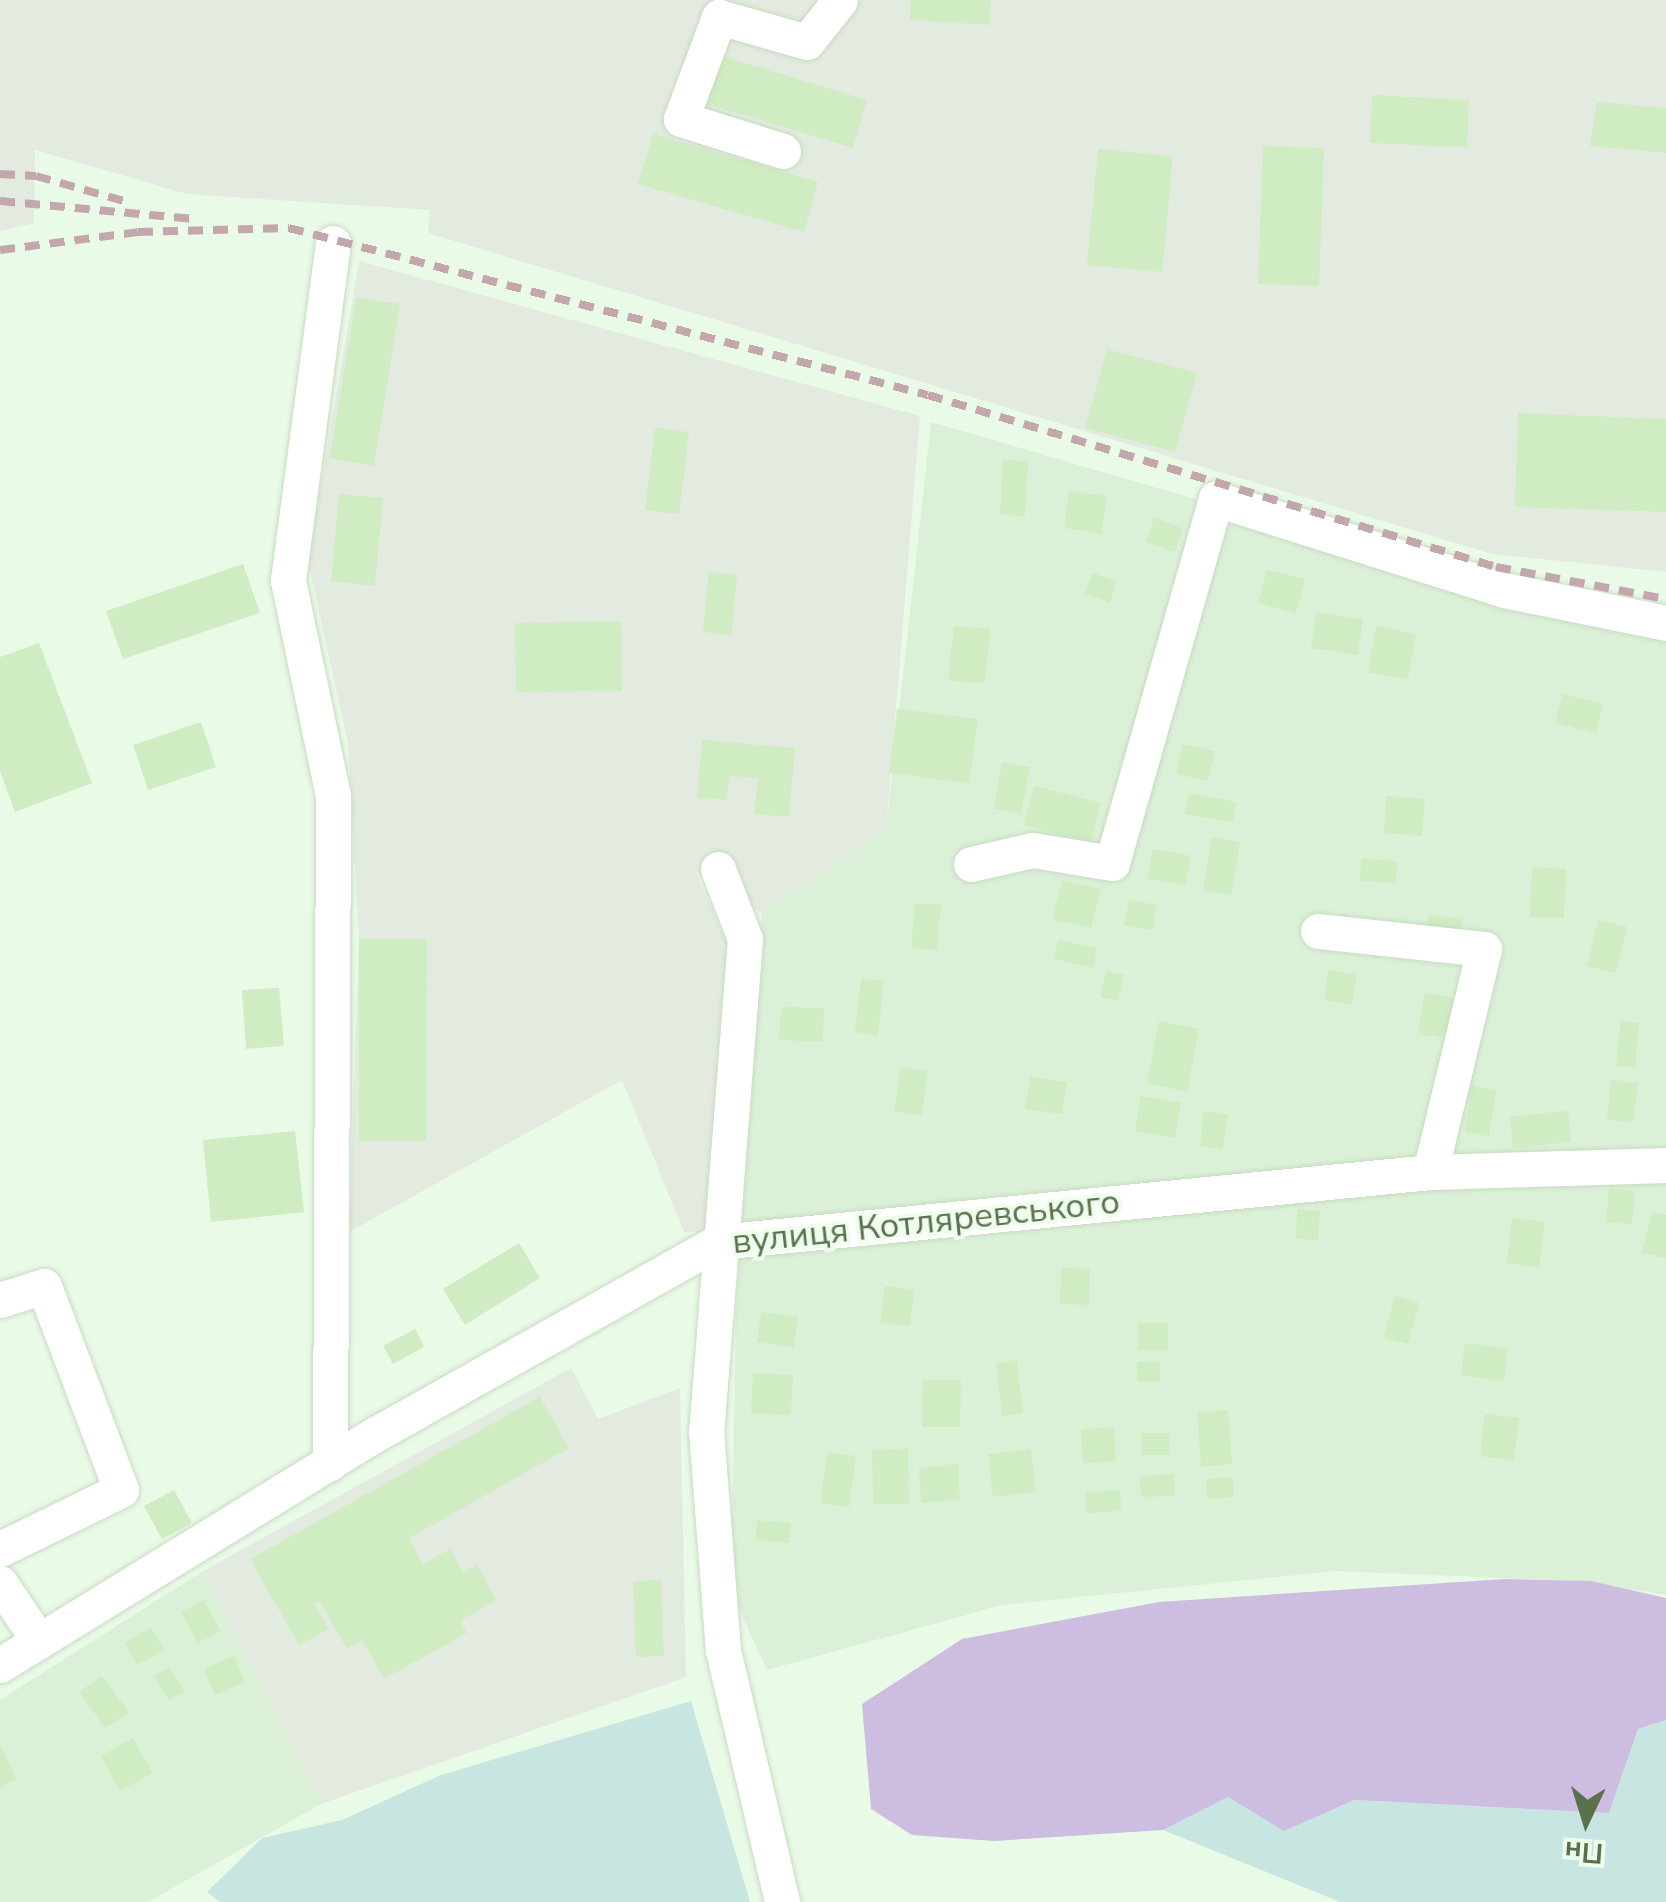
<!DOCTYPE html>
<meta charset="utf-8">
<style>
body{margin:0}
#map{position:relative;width:1666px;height:1902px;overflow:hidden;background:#e9fae7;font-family:"Nunito Sans",sans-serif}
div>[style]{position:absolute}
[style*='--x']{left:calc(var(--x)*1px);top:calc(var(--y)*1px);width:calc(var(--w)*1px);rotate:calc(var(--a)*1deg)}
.residential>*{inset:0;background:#dbf1d7}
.industrial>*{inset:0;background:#e3ebe0}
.green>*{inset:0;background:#c7e6e2}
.water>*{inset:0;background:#cdbee1}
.building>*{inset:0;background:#cfecc2}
.roads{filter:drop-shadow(0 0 2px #c7dbc1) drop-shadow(0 0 2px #c7dbc1)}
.minor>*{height:35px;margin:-17.5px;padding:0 17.5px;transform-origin:17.5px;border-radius:17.5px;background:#fff}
.rail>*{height:8px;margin-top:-4px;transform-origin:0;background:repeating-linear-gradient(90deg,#c3a7ac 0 15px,transparent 0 25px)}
span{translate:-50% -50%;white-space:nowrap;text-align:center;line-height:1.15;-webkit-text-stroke:8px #effded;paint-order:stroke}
.street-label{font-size:35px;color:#5b714e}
.north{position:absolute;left:1536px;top:1772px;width:100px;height:100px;-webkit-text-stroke:8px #effded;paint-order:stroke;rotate:184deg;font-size:28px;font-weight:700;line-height:40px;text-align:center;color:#5b714e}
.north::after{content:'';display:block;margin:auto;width:35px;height:45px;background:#5b714e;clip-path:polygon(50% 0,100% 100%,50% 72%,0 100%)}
</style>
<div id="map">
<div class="residential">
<div style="clip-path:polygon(931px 422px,1666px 636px,1666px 1595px,1576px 1581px,1336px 1571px,1002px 1605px,767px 1670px,731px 1591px,736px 1317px,762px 913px,886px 828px)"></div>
<div style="clip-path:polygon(203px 1571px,321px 1804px,148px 1902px,0 1902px,0 1700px)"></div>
</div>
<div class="industrial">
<div style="clip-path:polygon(0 0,1666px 0,1666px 572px,1492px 554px,428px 233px,430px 210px,187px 194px,35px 150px,34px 223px,0 231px)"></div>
<div style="clip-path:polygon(359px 261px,920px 416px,886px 829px,762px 913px,695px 871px,727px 942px,710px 1232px,684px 1232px,622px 1080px,349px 1232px,359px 939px,348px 744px,308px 561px)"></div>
<div style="clip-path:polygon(571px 1368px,598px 1419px,680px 1388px,686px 1677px,321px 1804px,203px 1571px)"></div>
</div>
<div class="green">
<div style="clip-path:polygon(691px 1701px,750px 1902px,220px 1902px,207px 1892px,262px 1838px,342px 1820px,441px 1775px)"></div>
<div style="clip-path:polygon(1666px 1720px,1666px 1902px,1340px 1902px,1163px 1830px,1228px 1797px,1284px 1830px,1353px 1800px,1609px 1813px,1638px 1729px)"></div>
</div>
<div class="water">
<div style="clip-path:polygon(1505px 1579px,1591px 1581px,1666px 1598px,1666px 1720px,1638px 1729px,1609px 1813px,1354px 1800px,1284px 1831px,1228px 1797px,1163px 1830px,994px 1841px,912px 1835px,871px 1809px,862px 1704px,962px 1639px,1159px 1602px)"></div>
</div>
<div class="building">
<div style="clip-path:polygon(911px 0,991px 0,989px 25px,910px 20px)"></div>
<div style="clip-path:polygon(719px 55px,867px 100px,853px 148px,704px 103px)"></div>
<div style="clip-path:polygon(1372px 95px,1469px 100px,1467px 147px,1370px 143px)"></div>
<div style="clip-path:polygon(1597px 102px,1666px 108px,1666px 153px,1590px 146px)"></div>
<div style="clip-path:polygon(653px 134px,818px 182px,804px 232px,638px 184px)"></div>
<div style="clip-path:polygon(1263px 146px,1324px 148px,1319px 286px,1258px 284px)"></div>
<div style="clip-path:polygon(1098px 149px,1173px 156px,1162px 272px,1087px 265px)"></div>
<div style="clip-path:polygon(356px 297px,400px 304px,374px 466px,330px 458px)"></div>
<div style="clip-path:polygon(1107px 349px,1197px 373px,1175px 452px,1085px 428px)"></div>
<div style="clip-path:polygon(1518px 413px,1666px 419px,1666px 512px,1515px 507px)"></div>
<div style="clip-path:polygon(655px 428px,689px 432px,679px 514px,645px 510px)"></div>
<div style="clip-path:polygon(1003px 460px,1028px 461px,1025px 516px,1000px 514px)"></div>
<div style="clip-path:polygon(1069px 491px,1107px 496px,1101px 534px,1064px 528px)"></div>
<div style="clip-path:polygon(339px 494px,383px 498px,375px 586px,331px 581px)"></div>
<div style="clip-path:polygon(1154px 518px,1183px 528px,1175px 552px,1146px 542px)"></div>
<div style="clip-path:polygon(243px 564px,260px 613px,123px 659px,106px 611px)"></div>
<div style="clip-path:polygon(1267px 570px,1305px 579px,1296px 613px,1258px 603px)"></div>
<div style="clip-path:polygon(709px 572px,737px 575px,731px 635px,703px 632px)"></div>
<div style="clip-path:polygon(1092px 573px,1117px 581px,1110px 603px,1085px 594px)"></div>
<div style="clip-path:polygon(1316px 612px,1363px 619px,1358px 655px,1311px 648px)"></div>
<div style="clip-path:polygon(621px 621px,622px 691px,516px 692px,515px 623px)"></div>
<div style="clip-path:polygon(954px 626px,990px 629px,985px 683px,948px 680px)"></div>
<div style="clip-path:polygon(1376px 626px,1416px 634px,1408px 679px,1368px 672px)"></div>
<div style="clip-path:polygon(39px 643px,92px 783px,15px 812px,0 771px,0 657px)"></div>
<div style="clip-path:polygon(1563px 694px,1603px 704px,1596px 733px,1555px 723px)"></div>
<div style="clip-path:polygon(897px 709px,978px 719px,969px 783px,889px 773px)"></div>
<div style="clip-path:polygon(201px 722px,216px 767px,148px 790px,133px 745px)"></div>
<div style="clip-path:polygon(702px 740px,795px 748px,789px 817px,754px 814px,758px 778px,729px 776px,727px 800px,697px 798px)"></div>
<div style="clip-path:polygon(1182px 744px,1215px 751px,1208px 781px,1176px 774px)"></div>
<div style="clip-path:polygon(1002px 762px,1030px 767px,1021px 814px,994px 809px)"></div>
<div style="clip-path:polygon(1034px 786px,1101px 803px,1091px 842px,1024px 825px)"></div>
<div style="clip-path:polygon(1189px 793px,1236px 802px,1233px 822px,1185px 814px)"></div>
<div style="clip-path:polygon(1386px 796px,1425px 799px,1422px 836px,1384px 833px)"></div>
<div style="clip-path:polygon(1212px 837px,1240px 842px,1231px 895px,1203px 890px)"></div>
<div style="clip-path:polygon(1153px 849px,1191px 856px,1185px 885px,1147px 879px)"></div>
<div style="clip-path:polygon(1361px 859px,1397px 861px,1396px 883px,1360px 881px)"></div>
<div style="clip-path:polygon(1532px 867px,1566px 869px,1564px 918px,1530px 917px)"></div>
<div style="clip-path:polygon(1062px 880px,1101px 889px,1091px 928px,1052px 919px)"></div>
<div style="clip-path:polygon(1129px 900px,1157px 905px,1153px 930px,1124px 925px)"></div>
<div style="clip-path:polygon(915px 903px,941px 905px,937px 950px,911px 948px)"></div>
<div style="clip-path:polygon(1428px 915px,1462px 919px,1459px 939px,1426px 936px)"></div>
<div style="clip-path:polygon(1598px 920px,1627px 927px,1616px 973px,1587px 966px)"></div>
<div style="clip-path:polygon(359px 939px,427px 939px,426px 1141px,359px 1141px)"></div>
<div style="clip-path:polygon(1058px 940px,1097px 948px,1093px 968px,1054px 959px)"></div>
<div style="clip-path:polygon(1328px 970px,1357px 974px,1352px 1004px,1324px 1000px)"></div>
<div style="clip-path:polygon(1106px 971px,1124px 975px,1118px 1001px,1100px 997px)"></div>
<div style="clip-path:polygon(861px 979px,884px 981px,878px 1035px,855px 1032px)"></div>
<div style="clip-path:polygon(279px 988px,284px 1046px,246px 1049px,242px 990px)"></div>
<div style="clip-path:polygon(1425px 992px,1454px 998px,1447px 1038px,1418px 1034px)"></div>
<div style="clip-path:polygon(781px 1007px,824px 1008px,823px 1042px,779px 1040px)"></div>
<div style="clip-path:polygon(1159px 1021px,1199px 1029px,1187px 1092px,1147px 1083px)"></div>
<div style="clip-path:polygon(1621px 1021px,1639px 1023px,1635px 1067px,1616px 1066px)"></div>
<div style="clip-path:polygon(901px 1067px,928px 1071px,922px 1115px,894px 1111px)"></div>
<div style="clip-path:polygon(1030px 1077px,1067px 1082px,1062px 1114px,1025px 1109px)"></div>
<div style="clip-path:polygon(1611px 1080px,1638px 1083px,1633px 1122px,1607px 1120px)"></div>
<div style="clip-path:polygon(1472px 1086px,1496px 1090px,1489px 1136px,1465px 1132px)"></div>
<div style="clip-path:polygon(1141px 1096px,1181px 1103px,1175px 1138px,1135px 1131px)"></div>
<div style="clip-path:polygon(1204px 1111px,1228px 1114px,1223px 1149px,1200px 1146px)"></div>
<div style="clip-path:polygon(1568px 1111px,1571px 1142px,1513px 1148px,1510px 1117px)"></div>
<div style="clip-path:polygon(295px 1131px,304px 1212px,211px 1222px,203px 1140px)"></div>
<div style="clip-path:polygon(1609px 1188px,1635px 1191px,1632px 1224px,1606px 1222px)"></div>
<div style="clip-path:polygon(1297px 1209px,1320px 1211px,1318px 1240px,1296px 1239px)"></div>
<div style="clip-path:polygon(1652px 1212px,1666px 1215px,1666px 1258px,1642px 1253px)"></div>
<div style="clip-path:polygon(1512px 1218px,1545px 1222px,1539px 1267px,1507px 1263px)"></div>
<div style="clip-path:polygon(519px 1243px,540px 1278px,465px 1325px,443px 1289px)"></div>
<div style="clip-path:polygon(1061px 1268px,1090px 1269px,1089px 1305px,1060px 1304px)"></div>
<div style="clip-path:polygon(885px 1286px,914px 1290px,910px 1326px,881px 1323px)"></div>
<div style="clip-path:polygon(1395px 1296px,1419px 1303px,1408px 1344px,1383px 1338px)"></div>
<div style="clip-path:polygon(761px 1312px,798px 1317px,794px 1347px,757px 1342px)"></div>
<div style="clip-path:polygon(1138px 1323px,1168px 1323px,1168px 1350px,1138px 1350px)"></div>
<div style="clip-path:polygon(415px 1329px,424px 1347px,393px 1364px,383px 1346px)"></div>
<div style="clip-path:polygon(1465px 1343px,1508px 1349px,1504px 1381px,1461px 1375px)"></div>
<div style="clip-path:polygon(1017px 1360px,1023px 1413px,1002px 1416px,996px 1363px)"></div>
<div style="clip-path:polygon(1137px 1362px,1160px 1362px,1160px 1382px,1137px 1381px)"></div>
<div style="clip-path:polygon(753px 1373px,793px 1375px,791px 1415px,751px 1413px)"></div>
<div style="clip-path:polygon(923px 1380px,961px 1380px,960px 1427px,922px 1427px)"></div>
<div style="clip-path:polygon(540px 1397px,569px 1448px,409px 1538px,423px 1564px,450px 1549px,463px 1572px,477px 1565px,496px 1600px,460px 1621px,467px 1633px,384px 1679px,362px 1640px,347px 1649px,320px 1601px,315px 1604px,329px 1629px,299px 1645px,250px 1559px)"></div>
<div style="clip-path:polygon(1228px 1410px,1232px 1464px,1201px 1467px,1197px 1412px)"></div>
<div style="clip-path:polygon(1485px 1414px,1519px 1418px,1514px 1461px,1480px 1456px)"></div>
<div style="clip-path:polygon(1114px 1427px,1116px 1461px,1083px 1463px,1081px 1430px)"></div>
<div style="clip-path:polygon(1142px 1433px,1169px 1433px,1169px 1455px,1142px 1455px)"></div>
<div style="clip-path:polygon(908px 1449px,909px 1504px,873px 1504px,872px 1450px)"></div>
<div style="clip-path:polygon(1031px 1449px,1036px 1492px,993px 1497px,988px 1454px)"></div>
<div style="clip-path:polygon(828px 1452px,856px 1456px,849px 1507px,820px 1503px)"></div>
<div style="clip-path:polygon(958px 1464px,960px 1500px,921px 1503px,919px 1468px)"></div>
<div style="clip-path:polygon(1174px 1474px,1175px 1496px,1141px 1497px,1140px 1476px)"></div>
<div style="clip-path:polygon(1233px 1477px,1234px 1497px,1207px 1499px,1206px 1479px)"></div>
<div style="clip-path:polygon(174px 1490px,192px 1523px,162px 1539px,144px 1506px)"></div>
<div style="clip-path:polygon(1120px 1490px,1121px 1511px,1086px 1513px,1085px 1492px)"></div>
<div style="clip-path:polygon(757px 1520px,791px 1523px,789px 1543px,755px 1540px)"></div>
<div style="clip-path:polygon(661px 1580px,664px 1656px,636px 1657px,633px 1581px)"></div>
<div style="clip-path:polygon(204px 1600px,221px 1631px,198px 1643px,181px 1612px)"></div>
<div style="clip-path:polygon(151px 1628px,164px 1650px,137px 1665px,125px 1643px)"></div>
<div style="clip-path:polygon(234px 1656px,245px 1682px,215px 1695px,204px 1669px)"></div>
<div style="clip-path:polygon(169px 1667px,184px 1691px,169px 1701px,154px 1676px)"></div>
<div style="clip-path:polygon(102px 1676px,129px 1712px,105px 1728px,79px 1692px)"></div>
<div style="clip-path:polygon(133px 1738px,153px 1773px,120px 1791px,101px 1756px)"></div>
<div style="clip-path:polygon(0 1745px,16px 1779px,0 1787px)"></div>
</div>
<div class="roads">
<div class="minor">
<div style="--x:783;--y:151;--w:107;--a:-162.6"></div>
<div style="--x:681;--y:119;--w:109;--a:-69.6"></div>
<div style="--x:719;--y:17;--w:91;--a:15.9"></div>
<div style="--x:807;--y:42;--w:53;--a:-51.8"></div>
<div style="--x:971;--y:864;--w:64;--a:-12.7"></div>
<div style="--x:1033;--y:850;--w:80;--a:9.3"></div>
<div style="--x:1112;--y:863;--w:379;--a:-74.1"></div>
<div style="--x:1216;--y:499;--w:302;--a:17.5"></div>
<div style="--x:1504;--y:590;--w:165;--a:11.5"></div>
<div style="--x:718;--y:869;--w:75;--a:68.9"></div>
<div style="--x:745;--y:939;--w:493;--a:94.5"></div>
<div style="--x:706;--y:1430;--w:221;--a:85.6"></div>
<div style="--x:723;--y:1650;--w:259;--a:76.8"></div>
<div style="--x:1318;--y:931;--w:167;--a:6.2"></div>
<div style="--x:1484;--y:949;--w:229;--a:103.6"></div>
<div style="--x:0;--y:1300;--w:46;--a:-17.7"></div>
<div style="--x:44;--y:1286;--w:218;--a:69.3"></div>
<div style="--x:121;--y:1490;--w:135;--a:154"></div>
<div style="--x:330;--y:1463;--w:667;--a:-89.74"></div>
<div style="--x:333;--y:796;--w:221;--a:-101.8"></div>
<div style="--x:288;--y:580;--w:340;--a:-82.4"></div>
<div style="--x:0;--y:1583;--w:70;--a:56.1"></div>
<div style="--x:0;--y:1665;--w:441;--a:-31.6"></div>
<div style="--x:376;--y:1434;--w:392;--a:-29.3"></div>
<div style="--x:718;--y:1242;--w:715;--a:-5.61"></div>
<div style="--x:1430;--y:1172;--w:236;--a:-1.7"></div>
</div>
</div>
<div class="rail">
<div style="--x:0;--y:174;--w:36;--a:3"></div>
<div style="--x:36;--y:176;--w:99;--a:15.9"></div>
<div style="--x:0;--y:201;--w:195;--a:5.3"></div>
<div style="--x:0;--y:250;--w:139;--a:-7.4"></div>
<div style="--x:138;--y:232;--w:151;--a:-1.5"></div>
<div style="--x:289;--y:228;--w:660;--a:14.65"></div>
<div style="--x:928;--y:395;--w:593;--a:16.85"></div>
<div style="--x:1496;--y:567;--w:173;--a:10.7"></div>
</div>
<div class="street-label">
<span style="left:926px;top:1222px;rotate:-6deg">вулиця Котляревського</span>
</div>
<div class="north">Пн</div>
</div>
